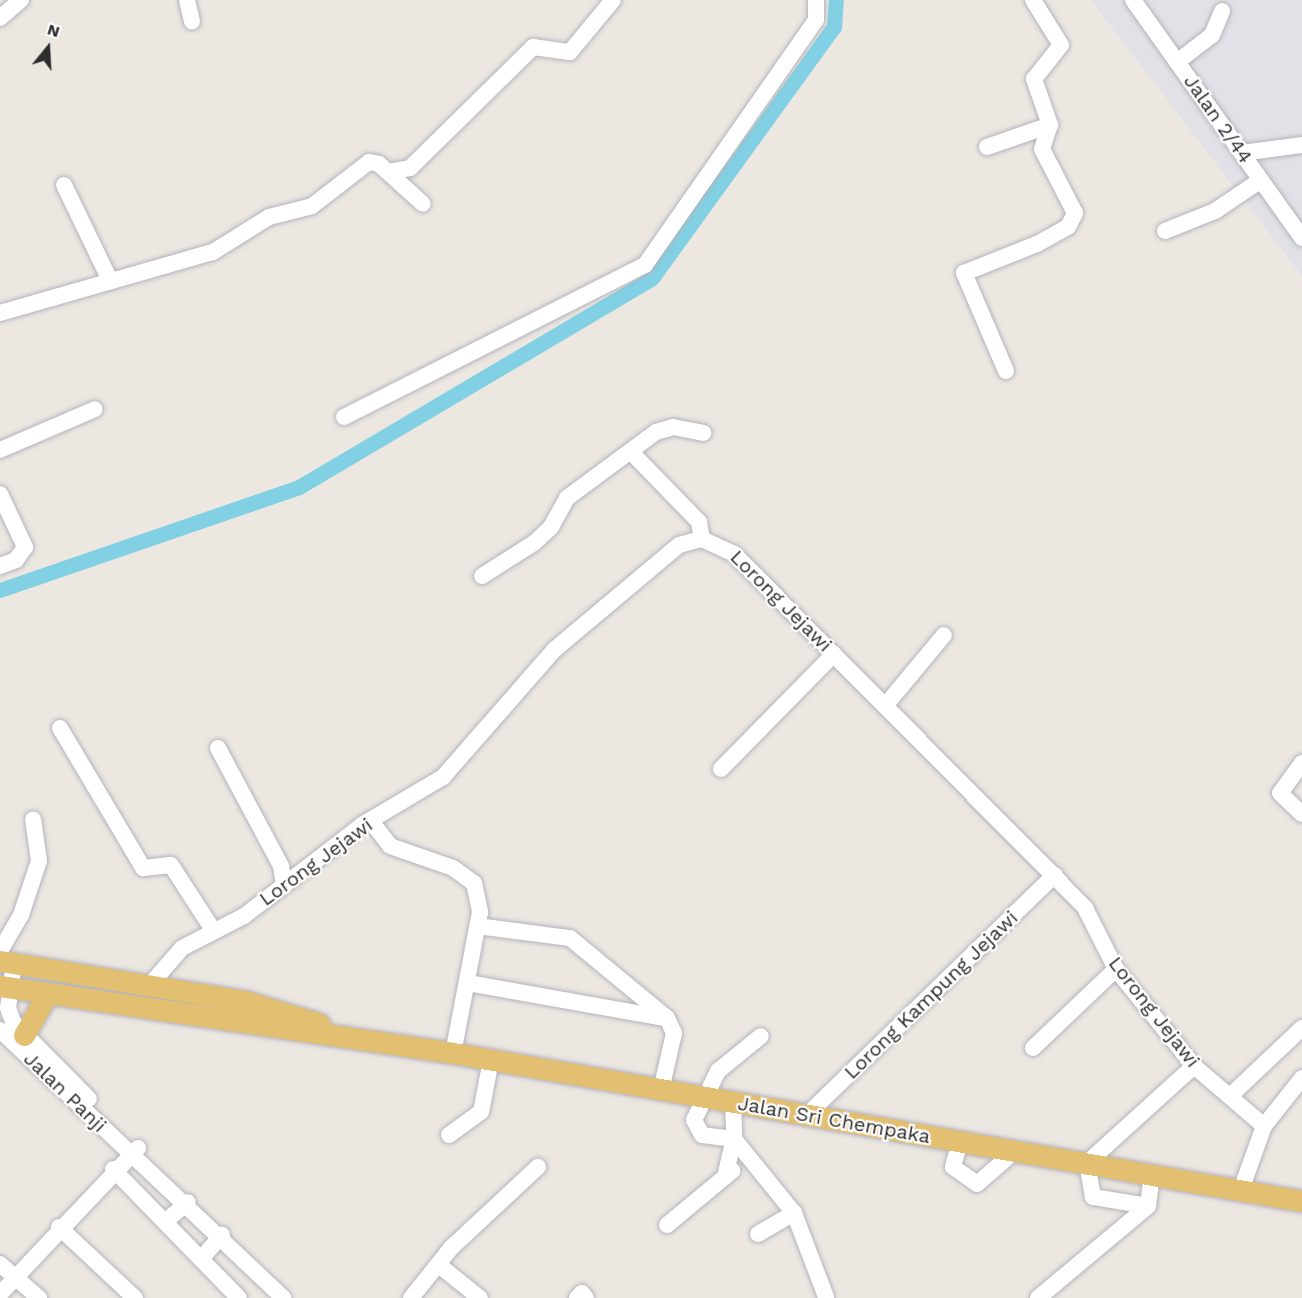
<!DOCTYPE html>
<style>
body{margin:0}
#map{position:relative;width:1302px;height:1298px;overflow:hidden;background:#ede7e2;font-family:"Work Sans",sans-serif}
div>[style]{position:absolute}
[style*='--x']{left:calc(var(--x)*1px);top:calc(var(--y)*1px);width:calc(var(--w)*1px);rotate:calc(var(--a)*1deg)}
.industrial>*{inset:0;background:#e2e1e7}
.canal>*{height:15px;margin:-7.5px;padding:0 7.5px;transform-origin:7.5px;border-radius:7.5px;background:#81d0e3}
.roads{filter:drop-shadow(0 0 2px #b2b4bc) drop-shadow(0 0 2px #b2b4bc)}
.minor>*{height:16px;margin:-8px;padding:0 8px;transform-origin:8px;border-radius:8px;background:#fff}
.major>*{height:21px;margin:-10.5px;padding:0 10.5px;transform-origin:10.5px;border-radius:10.5px;background:#e3c071}
span{translate:-50% -50%;white-space:nowrap;text-align:center;line-height:1.15;-webkit-text-stroke:4.5px #fff;paint-order:stroke}
.street-label{font-size:20px;color:#2d2d2d}
.north{position:absolute;left:18px;top:18px;width:60px;height:60px;-webkit-text-stroke:4px #fff;paint-order:stroke;rotate:18deg;font-size:16px;font-weight:700;line-height:24px;text-align:center;color:#2d2d2d}
.north::after{content:'';display:block;margin:auto;width:21px;height:27px;background:#2d2d2d;clip-path:polygon(50% 0,100% 100%,50% 72%,0 100%)}
</style>
<div id="map">
<div class="industrial">
<div style="clip-path:polygon(1091px 0,1302px 0,1302px 276px)"></div>
</div>
<div class="canal">
<div style="--x:0;--y:590;--w:316;--a:-19"></div>
<div style="--x:299;--y:487;--w:410;--a:-30.6"></div>
<div style="--x:652;--y:278;--w:310;--a:-54.1"></div>
<div style="--x:834;--y:27;--w:27;--a:-86"></div>
</div>
<div class="roads">
<div class="minor">
<div style="--x:187;--y:0;--w:22;--a:77"></div>
<div style="--x:1133;--y:0;--w:292;--a:54.6"></div>
<div style="--x:0;--y:18;--w:28;--a:-41"></div>
<div style="--x:1177;--y:62;--w:44;--a:-37.6"></div>
<div style="--x:1212;--y:35;--w:26;--a:-67"></div>
<div style="--x:987;--y:147;--w:67;--a:-19.2"></div>
<div style="--x:1242;--y:153;--w:61;--a:-7.6"></div>
<div style="--x:388;--y:172;--w:22;--a:-10"></div>
<div style="--x:410;--y:168;--w:173;--a:-44.5"></div>
<div style="--x:533;--y:47;--w:37;--a:8"></div>
<div style="--x:570;--y:52;--w:67;--a:-50.4"></div>
<div style="--x:64;--y:185;--w:106;--a:64.2"></div>
<div style="--x:1165;--y:231;--w:54;--a:-21.8"></div>
<div style="--x:1215;--y:211;--w:55;--a:-34"></div>
<div style="--x:0;--y:313;--w:222;--a:-16"></div>
<div style="--x:213;--y:252;--w:66;--a:-32"></div>
<div style="--x:269;--y:217;--w:44;--a:-14.3"></div>
<div style="--x:312;--y:206;--w:72;--a:-37.7"></div>
<div style="--x:369;--y:162;--w:10;--a:11"></div>
<div style="--x:379;--y:164;--w:59;--a:42.3"></div>
<div style="--x:1006;--y:371;--w:107;--a:-113.2"></div>
<div style="--x:964;--y:273;--w:79;--a:-21.7"></div>
<div style="--x:1037;--y:244;--w:35;--a:-29"></div>
<div style="--x:1068;--y:227;--w:16;--a:-63"></div>
<div style="--x:1075;--y:213;--w:72;--a:-117.3"></div>
<div style="--x:1042;--y:149;--w:25;--a:-72"></div>
<div style="--x:1050;--y:125;--w:49;--a:-109.2"></div>
<div style="--x:1034;--y:79;--w:43;--a:-51.5"></div>
<div style="--x:1061;--y:45;--w:53;--a:-121.9"></div>
<div style="--x:344;--y:417;--w:337;--a:-26.8"></div>
<div style="--x:645;--y:265;--w:299;--a:-55.1"></div>
<div style="--x:816;--y:20;--w:20;--a:-90"></div>
<div style="--x:0;--y:450;--w:103;--a:-23.3"></div>
<div style="--x:631;--y:452;--w:98;--a:45.8"></div>
<div style="--x:699;--y:522;--w:17;--a:80"></div>
<div style="--x:0;--y:494;--w:59;--a:64.7"></div>
<div style="--x:25;--y:547;--w:16;--a:125"></div>
<div style="--x:16;--y:560;--w:17;--a:159"></div>
<div style="--x:482;--y:576;--w:62;--a:-32.4"></div>
<div style="--x:534;--y:543;--w:23;--a:-43"></div>
<div style="--x:551;--y:527;--w:33;--a:-61"></div>
<div style="--x:567;--y:498;--w:111;--a:-36.6"></div>
<div style="--x:656;--y:432;--w:18;--a:-16"></div>
<div style="--x:673;--y:427;--w:31;--a:11"></div>
<div style="--x:885;--y:706;--w:92;--a:-50.3"></div>
<div style="--x:60;--y:728;--w:163;--a:59.3"></div>
<div style="--x:143;--y:868;--w:28;--a:-6"></div>
<div style="--x:171;--y:865;--w:77;--a:57.1"></div>
<div style="--x:218;--y:748;--w:134;--a:61.9"></div>
<div style="--x:281;--y:866;--w:19;--a:81"></div>
<div style="--x:1302;--y:763;--w:37;--a:126"></div>
<div style="--x:1280;--y:793;--w:30;--a:44"></div>
<div style="--x:721;--y:769;--w:161;--a:-45.5"></div>
<div style="--x:370;--y:820;--w:33;--a:52"></div>
<div style="--x:390;--y:846;--w:67;--a:19.2"></div>
<div style="--x:453;--y:868;--w:26;--a:36"></div>
<div style="--x:474;--y:883;--w:30;--a:78"></div>
<div style="--x:480;--y:912;--w:144;--a:100.8"></div>
<div style="--x:477;--y:926;--w:94;--a:7.4"></div>
<div style="--x:570;--y:938;--w:126;--a:39.5"></div>
<div style="--x:667;--y:1018;--w:17;--a:65"></div>
<div style="--x:674;--y:1033;--w:58;--a:102.8"></div>
<div style="--x:0;--y:951;--w:42;--a:-59.7"></div>
<div style="--x:21;--y:915;--w:57;--a:-71.6"></div>
<div style="--x:39;--y:861;--w:42;--a:-98.1"></div>
<div style="--x:14;--y:963;--w:45;--a:97.6"></div>
<div style="--x:8;--y:1008;--w:15;--a:70"></div>
<div style="--x:13;--y:1022;--w:108;--a:45.4"></div>
<div style="--x:468;--y:983;--w:200;--a:10.1"></div>
<div style="--x:149;--y:986;--w:50;--a:-49"></div>
<div style="--x:182;--y:948;--w:70;--a:-27.3"></div>
<div style="--x:244;--y:916;--w:149;--a:-37.6"></div>
<div style="--x:362;--y:825;--w:94;--a:-30.7"></div>
<div style="--x:443;--y:777;--w:169;--a:-48.8"></div>
<div style="--x:554;--y:650;--w:163;--a:-40"></div>
<div style="--x:679;--y:545;--w:24;--a:-15"></div>
<div style="--x:702;--y:539;--w:35;--a:25"></div>
<div style="--x:734;--y:554;--w:499;--a:45.2"></div>
<div style="--x:1085;--y:908;--w:68;--a:63.1"></div>
<div style="--x:1116;--y:969;--w:124;--a:51.2"></div>
<div style="--x:1194;--y:1066;--w:92;--a:40.6"></div>
<div style="--x:1264;--y:1126;--w:68;--a:109.8"></div>
<div style="--x:0;--y:1030;--w:390;--a:43.4"></div>
<div style="--x:1033;--y:1048;--w:115;--a:-43.6"></div>
<div style="--x:1230;--y:1096;--w:99;--a:-43.4"></div>
<div style="--x:733;--y:1102;--w:37;--a:88"></div>
<div style="--x:734;--y:1139;--w:95;--a:51"></div>
<div style="--x:794;--y:1213;--w:90;--a:69.1"></div>
<div style="--x:807;--y:1115;--w:345;--a:-44.1"></div>
<div style="--x:1264;--y:1126;--w:61;--a:-51.6"></div>
<div style="--x:449;--y:1135;--w:39;--a:-36"></div>
<div style="--x:481;--y:1112;--w:53;--a:-79.1"></div>
<div style="--x:960;--y:1142;--w:26;--a:106"></div>
<div style="--x:953;--y:1167;--w:29;--a:35"></div>
<div style="--x:977;--y:1184;--w:50;--a:-41"></div>
<div style="--x:113;--y:1169;--w:180;--a:45.7"></div>
<div style="--x:725;--y:1177;--w:39;--a:-77"></div>
<div style="--x:734;--y:1139;--w:32;--a:-173"></div>
<div style="--x:702;--y:1135;--w:17;--a:-118"></div>
<div style="--x:694;--y:1120;--w:55;--a:-63.9"></div>
<div style="--x:718;--y:1071;--w:55;--a:-39.1"></div>
<div style="--x:1148;--y:1206;--w:56;--a:-170.7"></div>
<div style="--x:1093;--y:1197;--w:35;--a:-100"></div>
<div style="--x:1087;--y:1163;--w:144;--a:-42.2"></div>
<div style="--x:165;--y:1222;--w:30;--a:-41"></div>
<div style="--x:667;--y:1225;--w:85;--a:-39.7"></div>
<div style="--x:59;--y:1227;--w:104;--a:43.1"></div>
<div style="--x:758;--y:1234;--w:42;--a:-30.3"></div>
<div style="--x:201;--y:1259;--w:32;--a:-49"></div>
<div style="--x:0;--y:1264;--w:52;--a:41.1"></div>
<div style="--x:440;--y:1266;--w:51;--a:38.7"></div>
<div style="--x:0;--y:1294;--w:201;--a:-46.6"></div>
<div style="--x:411;--y:1298;--w:64;--a:-51.3"></div>
<div style="--x:451;--y:1248;--w:119;--a:-43"></div>
<div style="--x:577;--y:1298;--w:7;--a:-45"></div>
<div style="--x:582;--y:1293;--w:6;--a:51"></div>
<div style="--x:1038;--y:1298;--w:143;--a:-39.9"></div>
<div style="--x:1148;--y:1206;--w:31;--a:-83"></div>
</div>
<div class="major">
<div style="--x:0;--y:961;--w:248;--a:9.3"></div>
<div style="--x:245;--y:1001;--w:78;--a:17"></div>
<div style="--x:0;--y:986;--w:458;--a:8.4"></div>
<div style="--x:453;--y:1053;--w:862;--a:9.89"></div>
<div style="--x:24;--y:1035;--w:46;--a:-60.1"></div>
</div>
</div>
<div class="street-label">
<span style="left:1218px;top:119px;rotate:55deg">Jalan 2/44</span>
<span style="left:781px;top:601px;rotate:45deg">Lorong Jejawi</span>
<span style="left:316px;top:862px;rotate:-36deg">Lorong Jejawi</span>
<span style="left:931px;top:995px;rotate:-44deg">Lorong Kampung Jejawi</span>
<span style="left:1154px;top:1012px;rotate:52deg">Lorong Jejawi</span>
<span style="left:65px;top:1092px;rotate:44deg">Jalan Panji</span>
<span style="left:834px;top:1120px;rotate:10deg">Jalan Sri Chempaka</span>
</div>
<div class="north">N</div>
</div>
